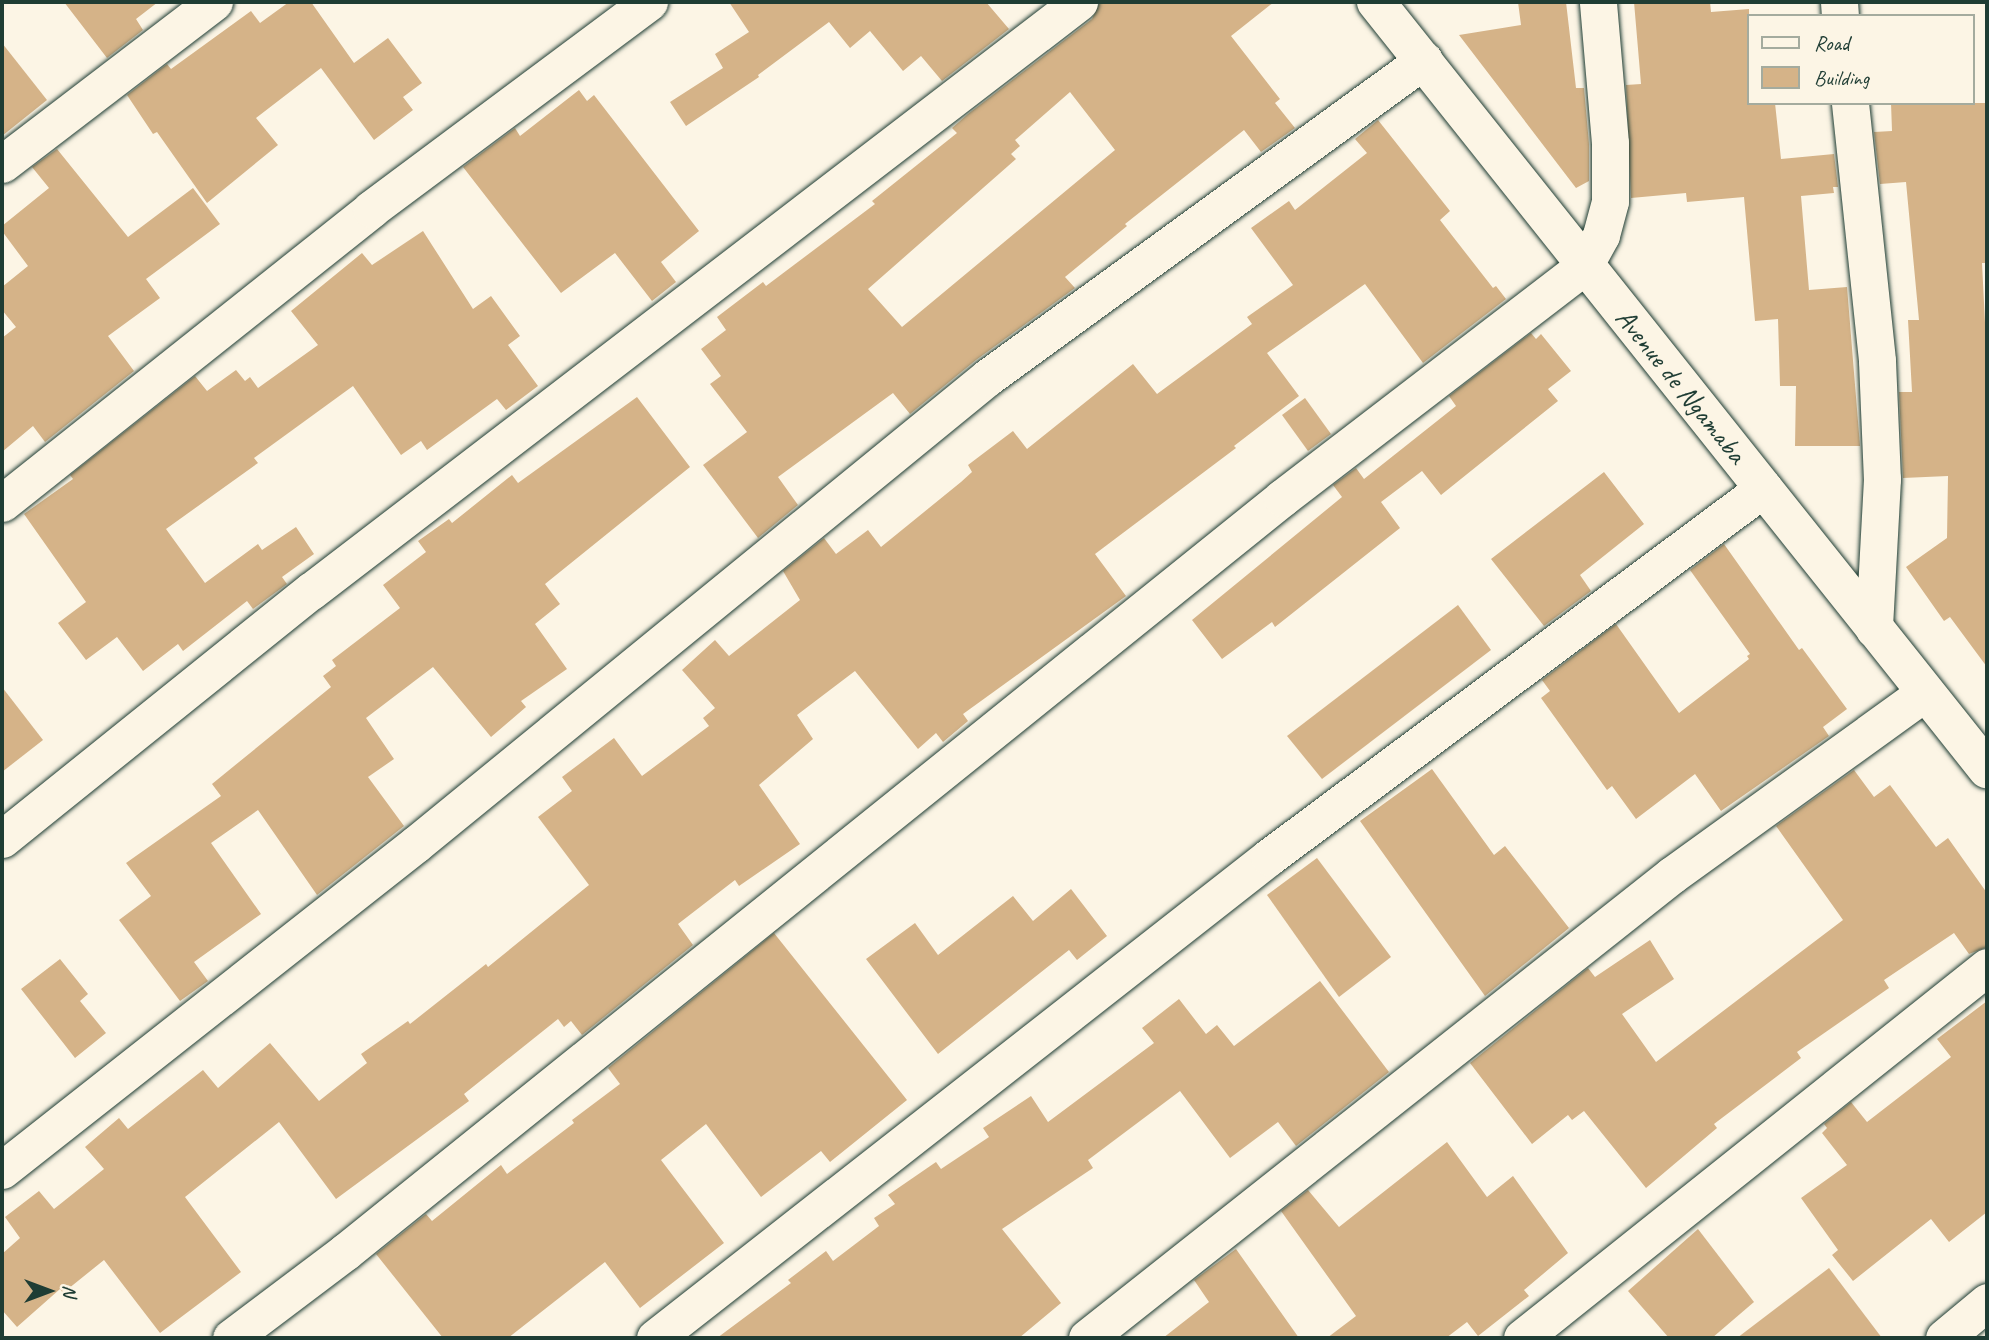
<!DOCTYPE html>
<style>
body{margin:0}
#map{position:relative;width:1989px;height:1340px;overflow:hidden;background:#fcf5e5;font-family:Caveat,sans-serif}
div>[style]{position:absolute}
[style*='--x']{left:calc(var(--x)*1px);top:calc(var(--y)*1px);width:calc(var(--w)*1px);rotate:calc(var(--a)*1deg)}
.building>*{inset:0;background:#d5b388}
.roads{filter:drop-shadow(0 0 2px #1f3d34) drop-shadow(0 0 2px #1f3d34)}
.street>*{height:37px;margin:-18.5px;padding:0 18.5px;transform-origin:18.5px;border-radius:18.5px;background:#fcf5e5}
.secondary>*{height:38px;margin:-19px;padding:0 19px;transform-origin:19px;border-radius:19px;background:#fcf5e5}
span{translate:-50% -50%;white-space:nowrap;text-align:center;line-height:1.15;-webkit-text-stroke:5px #fcf5e5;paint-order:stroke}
.street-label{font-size:28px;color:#1f3d34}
.frame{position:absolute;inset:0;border:4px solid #1f3d34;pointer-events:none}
.legend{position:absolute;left:1747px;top:14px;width:228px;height:91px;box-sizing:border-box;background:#fcf5e5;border:2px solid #a4ab9e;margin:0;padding:9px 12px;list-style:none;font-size:21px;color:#1f3d34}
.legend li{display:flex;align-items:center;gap:14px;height:35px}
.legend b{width:35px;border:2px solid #a4ab9e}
.north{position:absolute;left:14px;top:1256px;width:70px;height:70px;-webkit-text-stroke:5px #fcf5e5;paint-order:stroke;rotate:90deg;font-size:19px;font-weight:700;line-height:28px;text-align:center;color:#1f3d34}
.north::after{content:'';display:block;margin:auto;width:24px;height:32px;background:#1f3d34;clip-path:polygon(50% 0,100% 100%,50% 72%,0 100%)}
</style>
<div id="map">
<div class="building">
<div style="clip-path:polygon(64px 2px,158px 2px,136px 19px,143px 30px,107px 58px)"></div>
<div style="clip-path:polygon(289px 2px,311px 2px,354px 63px,388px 38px,422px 83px,403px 97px,413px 110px,374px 140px,321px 68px,256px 118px,278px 145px,207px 203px,157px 132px,153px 134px,127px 95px,167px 64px,171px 69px,251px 11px,260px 23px)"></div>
<div style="clip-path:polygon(729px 2px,986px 2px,1009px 29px,942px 81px,921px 56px,903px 71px,870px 31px,850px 48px,829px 22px,758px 75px,759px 77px,686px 126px,670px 102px,723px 68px,715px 54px,749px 32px)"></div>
<div style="clip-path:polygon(evenodd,1100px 2px,1274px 2px,1231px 36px,1280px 99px,1275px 103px,1295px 128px,1261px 152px,1244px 130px,1125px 224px,1127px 226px,1065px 277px,1075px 288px,976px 360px,910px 414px,893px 393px,778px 477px,798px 505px,758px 538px,703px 465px,747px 432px,710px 384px,721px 376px,701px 349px,726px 330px,717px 317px,763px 282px,766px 286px,875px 204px,872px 201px,957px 133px,952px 128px,968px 114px,1092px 19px,1100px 2px,1070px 92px,1115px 150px,902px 327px,868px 289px,1016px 159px,1011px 154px,1020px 146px,1015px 140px,1070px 92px)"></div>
<div style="clip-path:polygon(1518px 2px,1566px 2px,1576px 88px,1584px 88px,1589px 144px,1589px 181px,1576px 188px,1459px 35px,1521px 25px)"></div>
<div style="clip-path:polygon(1634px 2px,1710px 2px,1711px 12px,1749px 9px,1749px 103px,1775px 103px,1781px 159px,1834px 154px,1838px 187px,1833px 187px,1834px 193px,1801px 196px,1809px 290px,1847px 287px,1860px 446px,1795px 446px,1796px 386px,1780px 386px,1778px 319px,1755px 321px,1744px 197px,1687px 202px,1686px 193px,1631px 198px,1626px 85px,1641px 84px)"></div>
<div style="clip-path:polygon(2px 43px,47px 100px,2px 136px)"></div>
<div style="clip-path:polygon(579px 90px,587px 101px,594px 95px,699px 231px,661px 262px,676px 282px,652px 301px,615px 253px,561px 293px,463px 167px,515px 128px,520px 136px)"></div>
<div style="clip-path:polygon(1891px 103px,1987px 103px,1987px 263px,1982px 263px,1987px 362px,1987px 667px,1950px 617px,1944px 621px,1906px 567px,1947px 538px,1948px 476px,1903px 478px,1899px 392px,1912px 392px,1908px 320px,1919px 320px,1906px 182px,1880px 184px,1874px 132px,1892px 131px)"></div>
<div style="clip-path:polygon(1378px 120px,1450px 211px,1440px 220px,1493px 288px,1496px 286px,1506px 299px,1423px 363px,1365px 284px,1267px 353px,1299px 396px,1234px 446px,1236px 448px,1095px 554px,1126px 596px,963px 714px,968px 721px,943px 742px,936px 733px,918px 749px,855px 671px,797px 715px,813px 739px,759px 785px,800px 844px,739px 886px,735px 880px,678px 924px,693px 945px,582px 1035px,571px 1021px,564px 1027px,558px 1019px,464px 1094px,469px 1101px,336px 1199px,279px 1122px,185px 1197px,241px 1272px,160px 1333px,104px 1260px,63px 1293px,60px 1289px,17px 1327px,2px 1310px,2px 1254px,20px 1238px,5px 1217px,39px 1191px,54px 1209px,104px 1169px,85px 1147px,119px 1118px,128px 1129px,203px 1070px,218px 1088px,270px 1043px,319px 1101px,367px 1063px,361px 1054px,408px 1021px,410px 1024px,486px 964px,488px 967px,589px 885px,538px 817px,572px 791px,562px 777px,614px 738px,642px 776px,709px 726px,703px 718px,715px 708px,682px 670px,715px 640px,729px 656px,800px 600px,783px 571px,824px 538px,836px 554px,868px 530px,881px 547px,961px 482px,972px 472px,968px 465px,1013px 431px,1027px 449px,1133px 364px,1157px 394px,1252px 324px,1247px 317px,1293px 285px,1251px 228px,1289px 201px,1295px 210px,1367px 153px,1355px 139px)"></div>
<div style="clip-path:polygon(57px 149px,128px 237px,193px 188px,220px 224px,146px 279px,160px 298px,108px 336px,134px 371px,45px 442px,33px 426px,2px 452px,2px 338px,16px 327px,2px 310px,2px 287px,28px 266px,2px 231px,2px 226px,49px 188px,32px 167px)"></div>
<div style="clip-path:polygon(423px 231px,473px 309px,491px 296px,520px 336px,508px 345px,538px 386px,506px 410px,497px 399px,427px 450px,421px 441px,401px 455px,353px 386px,254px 458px,258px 463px,166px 529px,205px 583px,258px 544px,262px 550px,296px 527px,314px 554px,282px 577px,287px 584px,253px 609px,247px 601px,183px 651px,178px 644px,143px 671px,117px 637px,86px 660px,58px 623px,86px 602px,24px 514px,73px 479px,70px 475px,195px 376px,207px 391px,236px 370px,245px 381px,250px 377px,258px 388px,318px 345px,291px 311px,362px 253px,372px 265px)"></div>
<div style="clip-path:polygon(1531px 333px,1536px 339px,1541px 334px,1571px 371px,1548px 389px,1558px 401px,1441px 495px,1422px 471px,1381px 502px,1400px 528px,1275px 627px,1272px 622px,1222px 659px,1192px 620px,1342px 497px,1333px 485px,1356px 468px,1364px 479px,1456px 406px,1449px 396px)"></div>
<div style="clip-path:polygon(637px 397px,690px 467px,545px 584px,560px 604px,535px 624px,567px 669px,521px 701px,526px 707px,491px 737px,433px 667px,366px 718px,394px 759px,368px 777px,404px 826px,317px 895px,258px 810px,211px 843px,261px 914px,194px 962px,208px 981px,180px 1001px,119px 920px,151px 896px,126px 863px,221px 796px,212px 784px,331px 687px,323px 676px,336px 666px,332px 660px,400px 608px,383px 585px,426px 552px,418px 541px,449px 519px,452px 523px,512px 475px,518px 483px)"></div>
<div style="clip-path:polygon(1305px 398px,1331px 434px,1308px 451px,1282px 415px)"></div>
<div style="clip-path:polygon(1604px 472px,1644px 524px,1580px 575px,1591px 591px,1544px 626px,1491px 559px)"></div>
<div style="clip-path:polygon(1724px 544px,1799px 650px,1802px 648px,1847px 709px,1823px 727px,1829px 736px,1721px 811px,1695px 774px,1636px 819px,1612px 786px,1607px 790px,1541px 698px,1550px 691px,1542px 680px,1616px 624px,1679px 713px,1749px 659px,1747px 656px,1750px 654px,1690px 570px)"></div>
<div style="clip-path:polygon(1458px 605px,1491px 650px,1322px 779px,1287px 736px)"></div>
<div style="clip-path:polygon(2px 687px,43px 740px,2px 772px)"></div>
<div style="clip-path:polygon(1432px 769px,1494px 855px,1505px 846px,1569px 928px,1485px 996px,1360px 821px)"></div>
<div style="clip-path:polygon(1854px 770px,1874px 797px,1890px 785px,1936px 847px,1948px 838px,1987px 893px,1987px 947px,1969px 954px,1954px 933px,1884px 980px,1889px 988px,1797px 1052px,1801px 1058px,1714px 1124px,1717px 1128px,1646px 1188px,1584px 1111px,1572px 1120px,1568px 1115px,1532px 1144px,1470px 1063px,1588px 968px,1595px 977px,1650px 940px,1674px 979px,1622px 1014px,1656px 1062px,1843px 920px,1776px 826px)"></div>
<div style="clip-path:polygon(1317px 858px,1391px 957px,1339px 997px,1267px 895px)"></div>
<div style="clip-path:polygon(1071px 889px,1107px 936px,1077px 960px,1069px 950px,938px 1054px,866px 959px,915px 923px,938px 955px,1013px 896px,1033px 921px)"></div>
<div style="clip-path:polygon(774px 933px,907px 1100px,830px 1162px,821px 1151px,761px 1197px,706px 1124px,661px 1160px,724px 1243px,640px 1308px,605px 1262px,508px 1338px,443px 1338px,376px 1254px,426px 1214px,432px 1221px,501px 1165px,507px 1174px,574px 1123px,572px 1120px,620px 1084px,608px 1068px)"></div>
<div style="clip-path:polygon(60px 959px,88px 994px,80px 1001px,106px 1033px,75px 1058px,21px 989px)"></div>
<div style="clip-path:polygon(1320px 981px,1389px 1072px,1296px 1146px,1278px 1122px,1230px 1158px,1180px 1091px,1088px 1160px,1093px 1168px,1002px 1229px,1061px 1303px,1019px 1338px,717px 1338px,791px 1283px,788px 1280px,826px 1251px,833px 1261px,879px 1226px,874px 1218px,895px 1204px,888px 1195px,936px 1162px,941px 1169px,989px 1137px,983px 1128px,1031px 1096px,1048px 1122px,1154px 1043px,1142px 1028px,1179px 999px,1206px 1034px,1217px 1025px,1234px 1046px)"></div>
<div style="clip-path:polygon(1987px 1001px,1987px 1212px,1949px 1242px,1931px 1219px,1853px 1281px,1832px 1255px,1838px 1250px,1801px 1198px,1847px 1165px,1822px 1133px,1827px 1128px,1824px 1124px,1851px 1102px,1867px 1122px,1951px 1057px,1937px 1039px)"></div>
<div style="clip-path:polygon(1447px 1142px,1487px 1197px,1513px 1176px,1568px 1253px,1524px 1290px,1529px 1296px,1478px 1336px,1467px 1322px,1446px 1338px,1327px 1338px,1356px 1316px,1281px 1211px,1308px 1190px,1339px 1227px)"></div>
<div style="clip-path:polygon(1698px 1229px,1754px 1302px,1712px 1338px,1669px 1338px,1628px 1291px)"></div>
<div style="clip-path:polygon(1236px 1249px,1299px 1338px,1163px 1338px,1209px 1302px,1194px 1280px)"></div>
<div style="clip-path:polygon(1829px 1268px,1882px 1338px,1737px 1338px)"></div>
</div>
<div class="roads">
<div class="street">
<div style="--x:1839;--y:2;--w:14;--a:86"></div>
<div style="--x:1850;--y:103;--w:259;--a:84"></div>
<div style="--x:1877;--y:361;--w:118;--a:87.6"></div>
<div style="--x:1882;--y:479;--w:150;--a:93.1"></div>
<div style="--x:2;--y:164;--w:267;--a:-37.4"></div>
<div style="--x:2;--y:503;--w:472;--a:-38.5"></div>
<div style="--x:371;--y:209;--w:347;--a:-36.7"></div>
<div style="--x:2;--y:839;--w:396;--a:-38.8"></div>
<div style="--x:311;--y:591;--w:968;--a:-37.49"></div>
<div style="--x:2;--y:1170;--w:527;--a:-38.22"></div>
<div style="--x:416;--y:844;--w:738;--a:-39.23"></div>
<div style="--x:988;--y:377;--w:539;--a:-36.02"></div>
<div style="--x:231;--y:1338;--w:143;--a:-37"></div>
<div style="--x:345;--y:1252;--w:1203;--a:-38.82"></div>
<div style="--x:1282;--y:498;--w:381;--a:-37.5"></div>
<div style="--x:1584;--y:266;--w:35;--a:-61"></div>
<div style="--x:1601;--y:235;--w:35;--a:-75"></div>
<div style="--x:1610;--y:201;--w:58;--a:-90"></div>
<div style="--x:1610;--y:143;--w:142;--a:-94.9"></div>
<div style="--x:655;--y:1338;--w:780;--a:-38.07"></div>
<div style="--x:1269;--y:857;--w:617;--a:-36.7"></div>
<div style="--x:1087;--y:1338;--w:746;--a:-38.36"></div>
<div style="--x:1672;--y:875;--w:311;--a:-35.8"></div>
<div style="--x:1522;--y:1338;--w:595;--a:-38.58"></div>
<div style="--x:1944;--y:1338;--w:56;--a:-39.9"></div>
</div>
<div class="secondary">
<div style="--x:1376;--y:2;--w:981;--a:51.46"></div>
</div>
</div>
<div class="street-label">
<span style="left:1681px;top:386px;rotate:51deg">Avenue de Ngamaba</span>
</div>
<div class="frame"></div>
<ul class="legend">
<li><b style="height:9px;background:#fcf5e5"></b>Road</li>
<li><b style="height:19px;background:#d5b388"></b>Building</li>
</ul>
<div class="north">N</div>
</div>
